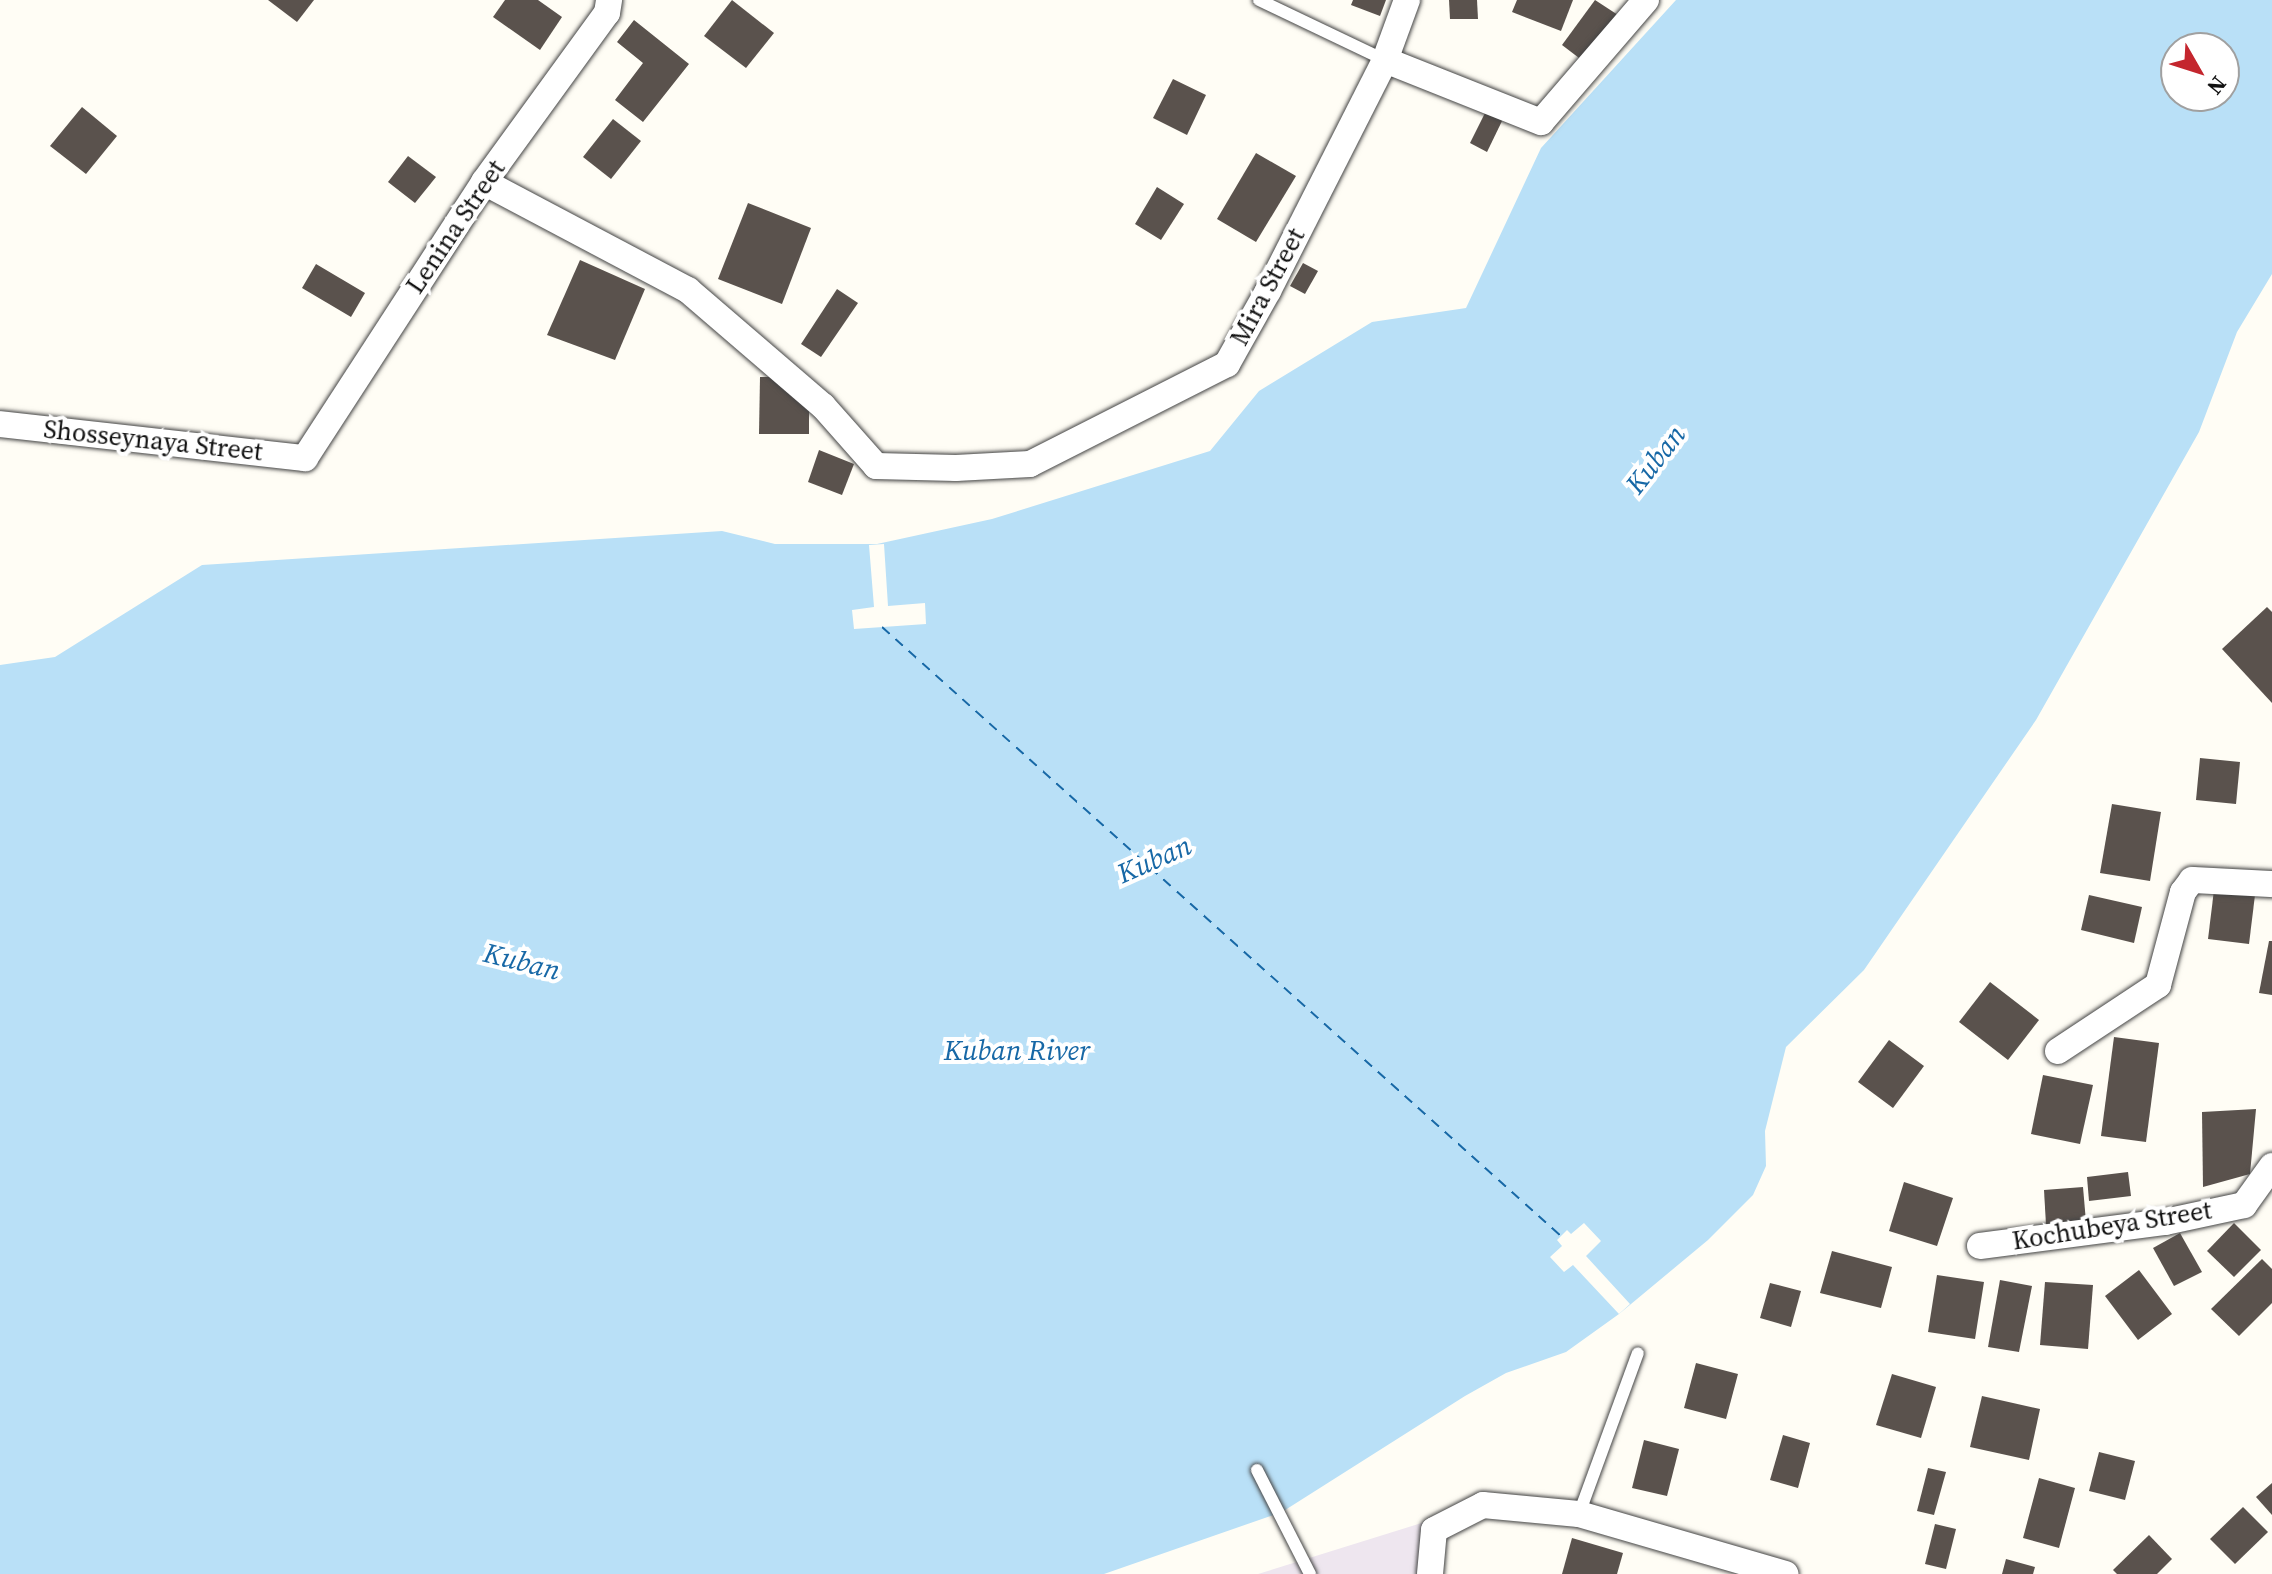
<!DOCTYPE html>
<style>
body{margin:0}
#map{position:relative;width:2272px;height:1574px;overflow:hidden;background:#fffdf5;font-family:"Source Serif 4",serif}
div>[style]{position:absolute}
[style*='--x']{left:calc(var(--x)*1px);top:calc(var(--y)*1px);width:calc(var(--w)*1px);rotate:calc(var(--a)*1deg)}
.industrial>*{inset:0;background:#eee6ef}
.water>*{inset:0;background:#b9e0f7}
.pier>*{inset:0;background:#fffdf5}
.ferry>*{height:2px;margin-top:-1px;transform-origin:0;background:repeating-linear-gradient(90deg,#1768a6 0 10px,transparent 0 18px)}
.building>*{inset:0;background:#5a524d}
.roads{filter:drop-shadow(0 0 2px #444) drop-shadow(0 0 2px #444)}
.service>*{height:12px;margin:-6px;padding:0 6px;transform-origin:6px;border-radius:6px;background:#fff}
.minor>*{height:26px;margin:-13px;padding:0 13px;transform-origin:13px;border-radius:13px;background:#fff}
span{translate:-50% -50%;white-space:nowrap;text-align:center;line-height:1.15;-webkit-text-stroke:8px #fff;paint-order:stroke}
.street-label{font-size:26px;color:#111}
.water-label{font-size:28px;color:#1768a6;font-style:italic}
.north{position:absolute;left:2160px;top:32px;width:80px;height:80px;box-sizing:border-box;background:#fff;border:2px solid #a0a0a0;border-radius:50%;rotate:129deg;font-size:22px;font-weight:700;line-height:32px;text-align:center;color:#111}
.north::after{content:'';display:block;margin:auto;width:28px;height:36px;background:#c4262e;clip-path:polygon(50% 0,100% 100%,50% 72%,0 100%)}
</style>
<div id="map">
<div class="industrial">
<div style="clip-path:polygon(1428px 1521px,1423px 1574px,1258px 1574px)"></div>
</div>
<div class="water">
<div style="clip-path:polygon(evenodd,1676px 0,2272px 0,2272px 274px,2237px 332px,2199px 432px,2036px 720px,1864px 970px,1786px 1047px,1765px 1131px,1766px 1166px,1753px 1195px,1708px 1240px,1619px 1314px,1566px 1352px,1506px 1373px,1465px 1396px,1282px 1512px,1104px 1574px,0 1574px,0 665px,55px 657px,202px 565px,722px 531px,775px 544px,877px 544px,992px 519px,1210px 451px,1259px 391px,1372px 322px,1466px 308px,1541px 148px,1676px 0,2176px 48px,2224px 48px,2224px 96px,2176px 96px,2176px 48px)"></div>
</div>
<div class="pier">
<div style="clip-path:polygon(884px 544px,888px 606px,925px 603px,926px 624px,854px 629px,852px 610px,874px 607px,869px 545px)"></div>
<div style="clip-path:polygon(1584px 1223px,1601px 1241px,1586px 1256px,1630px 1304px,1619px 1314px,1573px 1265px,1564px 1272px,1550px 1257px,1562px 1246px,1557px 1240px,1567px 1230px,1571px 1234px)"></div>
</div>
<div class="ferry">
<div style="--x:882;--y:627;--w:912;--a:41.89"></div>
</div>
<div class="building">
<div style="clip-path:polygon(268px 0,314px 0,297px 22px)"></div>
<div style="clip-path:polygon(505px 0,538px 0,562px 17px,540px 50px,493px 17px)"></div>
<div style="clip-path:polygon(732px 0,774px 33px,746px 68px,704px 36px)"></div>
<div style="clip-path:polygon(1353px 0,1386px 0,1380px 16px,1351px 5px)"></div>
<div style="clip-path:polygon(1449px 0,1477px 0,1478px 19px,1450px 19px)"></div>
<div style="clip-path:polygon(1517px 0,1573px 0,1561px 31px,1512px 12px)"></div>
<div style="clip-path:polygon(1595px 0,1618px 15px,1583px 61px,1562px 45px)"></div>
<div style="clip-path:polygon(634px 20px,689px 64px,643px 122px,615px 100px,643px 63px,617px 42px)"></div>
<div style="clip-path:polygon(1173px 79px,1206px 95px,1187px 135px,1153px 118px)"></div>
<div style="clip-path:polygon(82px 107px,117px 136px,86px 174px,50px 146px)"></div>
<div style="clip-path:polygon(1486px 111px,1503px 119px,1487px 152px,1470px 143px)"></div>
<div style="clip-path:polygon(613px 119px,641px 141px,611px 179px,583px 157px)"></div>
<div style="clip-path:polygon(1256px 153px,1296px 176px,1256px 242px,1217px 219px)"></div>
<div style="clip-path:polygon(408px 156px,436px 177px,415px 203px,388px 182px)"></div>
<div style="clip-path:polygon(1157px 187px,1184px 204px,1161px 240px,1135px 224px)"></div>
<div style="clip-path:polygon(748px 203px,811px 228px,782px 304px,718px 279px)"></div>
<div style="clip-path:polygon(580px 260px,645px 289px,615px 360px,547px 335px)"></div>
<div style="clip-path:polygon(1303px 263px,1318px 271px,1305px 294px,1290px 286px)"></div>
<div style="clip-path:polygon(316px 264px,365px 293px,351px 317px,302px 288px)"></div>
<div style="clip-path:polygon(837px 289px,858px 303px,821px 357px,801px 344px)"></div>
<div style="clip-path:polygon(760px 377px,809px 377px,809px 434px,759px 434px)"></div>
<div style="clip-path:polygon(819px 450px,854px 464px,842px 495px,808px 482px)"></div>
<div style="clip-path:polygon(2267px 607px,2272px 612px,2272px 703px,2222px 649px)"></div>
<div style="clip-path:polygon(2200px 758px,2240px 762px,2236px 804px,2196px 800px)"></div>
<div style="clip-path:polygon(2112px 804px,2161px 812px,2150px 881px,2100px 873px)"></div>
<div style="clip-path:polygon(2214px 890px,2255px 895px,2249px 944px,2208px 939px)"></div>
<div style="clip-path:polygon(2089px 895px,2142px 907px,2134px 943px,2081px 930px)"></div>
<div style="clip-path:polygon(2269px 941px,2272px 941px,2272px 995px,2259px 993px)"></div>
<div style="clip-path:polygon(1990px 982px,2039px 1020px,2008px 1060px,1959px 1022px)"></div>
<div style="clip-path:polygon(2114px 1037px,2159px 1043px,2146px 1142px,2101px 1136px)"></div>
<div style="clip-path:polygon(1889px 1040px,1924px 1066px,1893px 1108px,1858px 1082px)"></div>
<div style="clip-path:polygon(2043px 1075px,2093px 1085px,2080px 1144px,2031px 1134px)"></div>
<div style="clip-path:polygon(2256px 1109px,2250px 1174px,2203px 1187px,2202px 1112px)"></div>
<div style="clip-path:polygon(2128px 1172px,2131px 1196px,2089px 1201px,2087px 1177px)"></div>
<div style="clip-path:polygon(1904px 1182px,1953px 1198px,1937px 1246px,1889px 1231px)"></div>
<div style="clip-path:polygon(2083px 1187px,2086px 1222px,2046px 1225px,2044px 1190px)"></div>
<div style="clip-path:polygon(2234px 1223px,2261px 1250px,2234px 1277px,2207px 1251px)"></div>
<div style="clip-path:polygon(2180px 1233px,2202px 1272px,2174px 1286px,2153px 1248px)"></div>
<div style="clip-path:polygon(1832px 1251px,1892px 1267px,1881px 1308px,1820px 1293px)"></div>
<div style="clip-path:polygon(2262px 1259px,2272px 1269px,2272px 1303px,2239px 1336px,2211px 1309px)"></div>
<div style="clip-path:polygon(2139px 1270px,2172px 1314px,2138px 1340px,2105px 1296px)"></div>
<div style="clip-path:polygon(1937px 1275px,1984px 1282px,1975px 1339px,1928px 1332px)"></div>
<div style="clip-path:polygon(2000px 1280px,2032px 1286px,2019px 1352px,1988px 1347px)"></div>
<div style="clip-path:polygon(2045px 1282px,2093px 1285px,2088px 1349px,2040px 1345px)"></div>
<div style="clip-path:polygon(1770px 1283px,1801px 1291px,1791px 1327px,1760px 1318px)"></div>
<div style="clip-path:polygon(1696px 1363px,1738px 1374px,1726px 1419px,1684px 1408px)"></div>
<div style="clip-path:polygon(1892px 1374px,1936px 1387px,1921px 1438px,1876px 1425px)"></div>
<div style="clip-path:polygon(1982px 1396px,2040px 1409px,2029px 1460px,1970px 1447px)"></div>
<div style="clip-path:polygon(1783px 1435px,1810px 1443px,1798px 1488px,1770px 1480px)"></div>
<div style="clip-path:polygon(1644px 1440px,1679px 1449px,1667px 1496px,1632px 1488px)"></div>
<div style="clip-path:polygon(2099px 1452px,2135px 1461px,2125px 1500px,2089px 1491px)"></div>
<div style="clip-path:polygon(1928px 1468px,1946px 1472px,1934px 1515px,1917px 1511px)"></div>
<div style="clip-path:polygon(2039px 1478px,2075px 1488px,2059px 1548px,2023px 1538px)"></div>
<div style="clip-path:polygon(2272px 1483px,2272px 1515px,2256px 1497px)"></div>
<div style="clip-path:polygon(2243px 1507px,2268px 1532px,2235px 1564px,2210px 1539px)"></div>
<div style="clip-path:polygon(1935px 1524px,1956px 1529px,1946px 1569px,1925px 1564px)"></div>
<div style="clip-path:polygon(2149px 1535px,2172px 1559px,2157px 1574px,2117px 1574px,2113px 1570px)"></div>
<div style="clip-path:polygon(1572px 1538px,1623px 1553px,1617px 1574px,1562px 1574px)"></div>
<div style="clip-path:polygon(2006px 1559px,2035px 1567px,2033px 1574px,2002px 1574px)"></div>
</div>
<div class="roads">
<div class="service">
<div style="--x:1259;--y:0;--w:140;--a:25.5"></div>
<div style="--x:1257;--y:1470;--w:117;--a:63"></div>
<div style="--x:1579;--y:1514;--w:171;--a:-69.9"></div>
</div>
<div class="minor">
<div style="--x:1385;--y:60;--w:168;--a:21.7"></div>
<div style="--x:1541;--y:122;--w:161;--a:-49.3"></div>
<div style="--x:484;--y:182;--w:231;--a:27.9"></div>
<div style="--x:688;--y:290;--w:178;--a:40.7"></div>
<div style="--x:823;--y:406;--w:80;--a:48.5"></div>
<div style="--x:876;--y:466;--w:80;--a:1.4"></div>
<div style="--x:956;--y:468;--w:74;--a:-3.1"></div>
<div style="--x:1030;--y:464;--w:221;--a:-26.9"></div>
<div style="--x:1227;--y:364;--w:84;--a:-60.7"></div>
<div style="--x:1268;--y:291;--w:259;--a:-63.1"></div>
<div style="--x:1385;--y:60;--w:64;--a:-69.9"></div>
<div style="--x:0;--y:424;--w:307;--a:6.4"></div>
<div style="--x:305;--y:458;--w:329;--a:-57"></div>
<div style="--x:484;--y:182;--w:209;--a:-54"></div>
<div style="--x:607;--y:13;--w:13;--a:-81"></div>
<div style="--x:2058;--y:1051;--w:120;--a:-33.4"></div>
<div style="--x:2158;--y:985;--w:96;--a:-75"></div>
<div style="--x:2183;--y:892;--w:15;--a:-53"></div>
<div style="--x:2192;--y:880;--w:80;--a:2.9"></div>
<div style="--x:1980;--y:1246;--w:187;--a:-7.4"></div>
<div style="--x:2165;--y:1222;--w:81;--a:-12.1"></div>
<div style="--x:2244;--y:1205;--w:48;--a:-54.3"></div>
<div style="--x:1430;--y:1574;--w:44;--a:-84.8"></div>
<div style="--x:1434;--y:1530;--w:55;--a:-27"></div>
<div style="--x:1483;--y:1505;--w:96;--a:5.4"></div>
<div style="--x:1579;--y:1514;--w:215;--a:16.2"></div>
</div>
</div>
<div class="street-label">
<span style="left:456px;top:227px;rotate:-56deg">Lenina Street</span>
<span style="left:1268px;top:287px;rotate:-62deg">Mira Street</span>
<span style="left:153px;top:441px;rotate:6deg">Shosseynaya Street</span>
<span style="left:2112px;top:1226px;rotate:-9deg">Kochubeya Street</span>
</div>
<div class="water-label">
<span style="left:1655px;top:459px;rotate:-52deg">Kuban</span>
<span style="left:1154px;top:859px;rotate:-24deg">Kuban</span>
<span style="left:522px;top:961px;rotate:14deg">Kuban</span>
<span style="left:1017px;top:1050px">Kuban River</span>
</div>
<div class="north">N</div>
</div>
